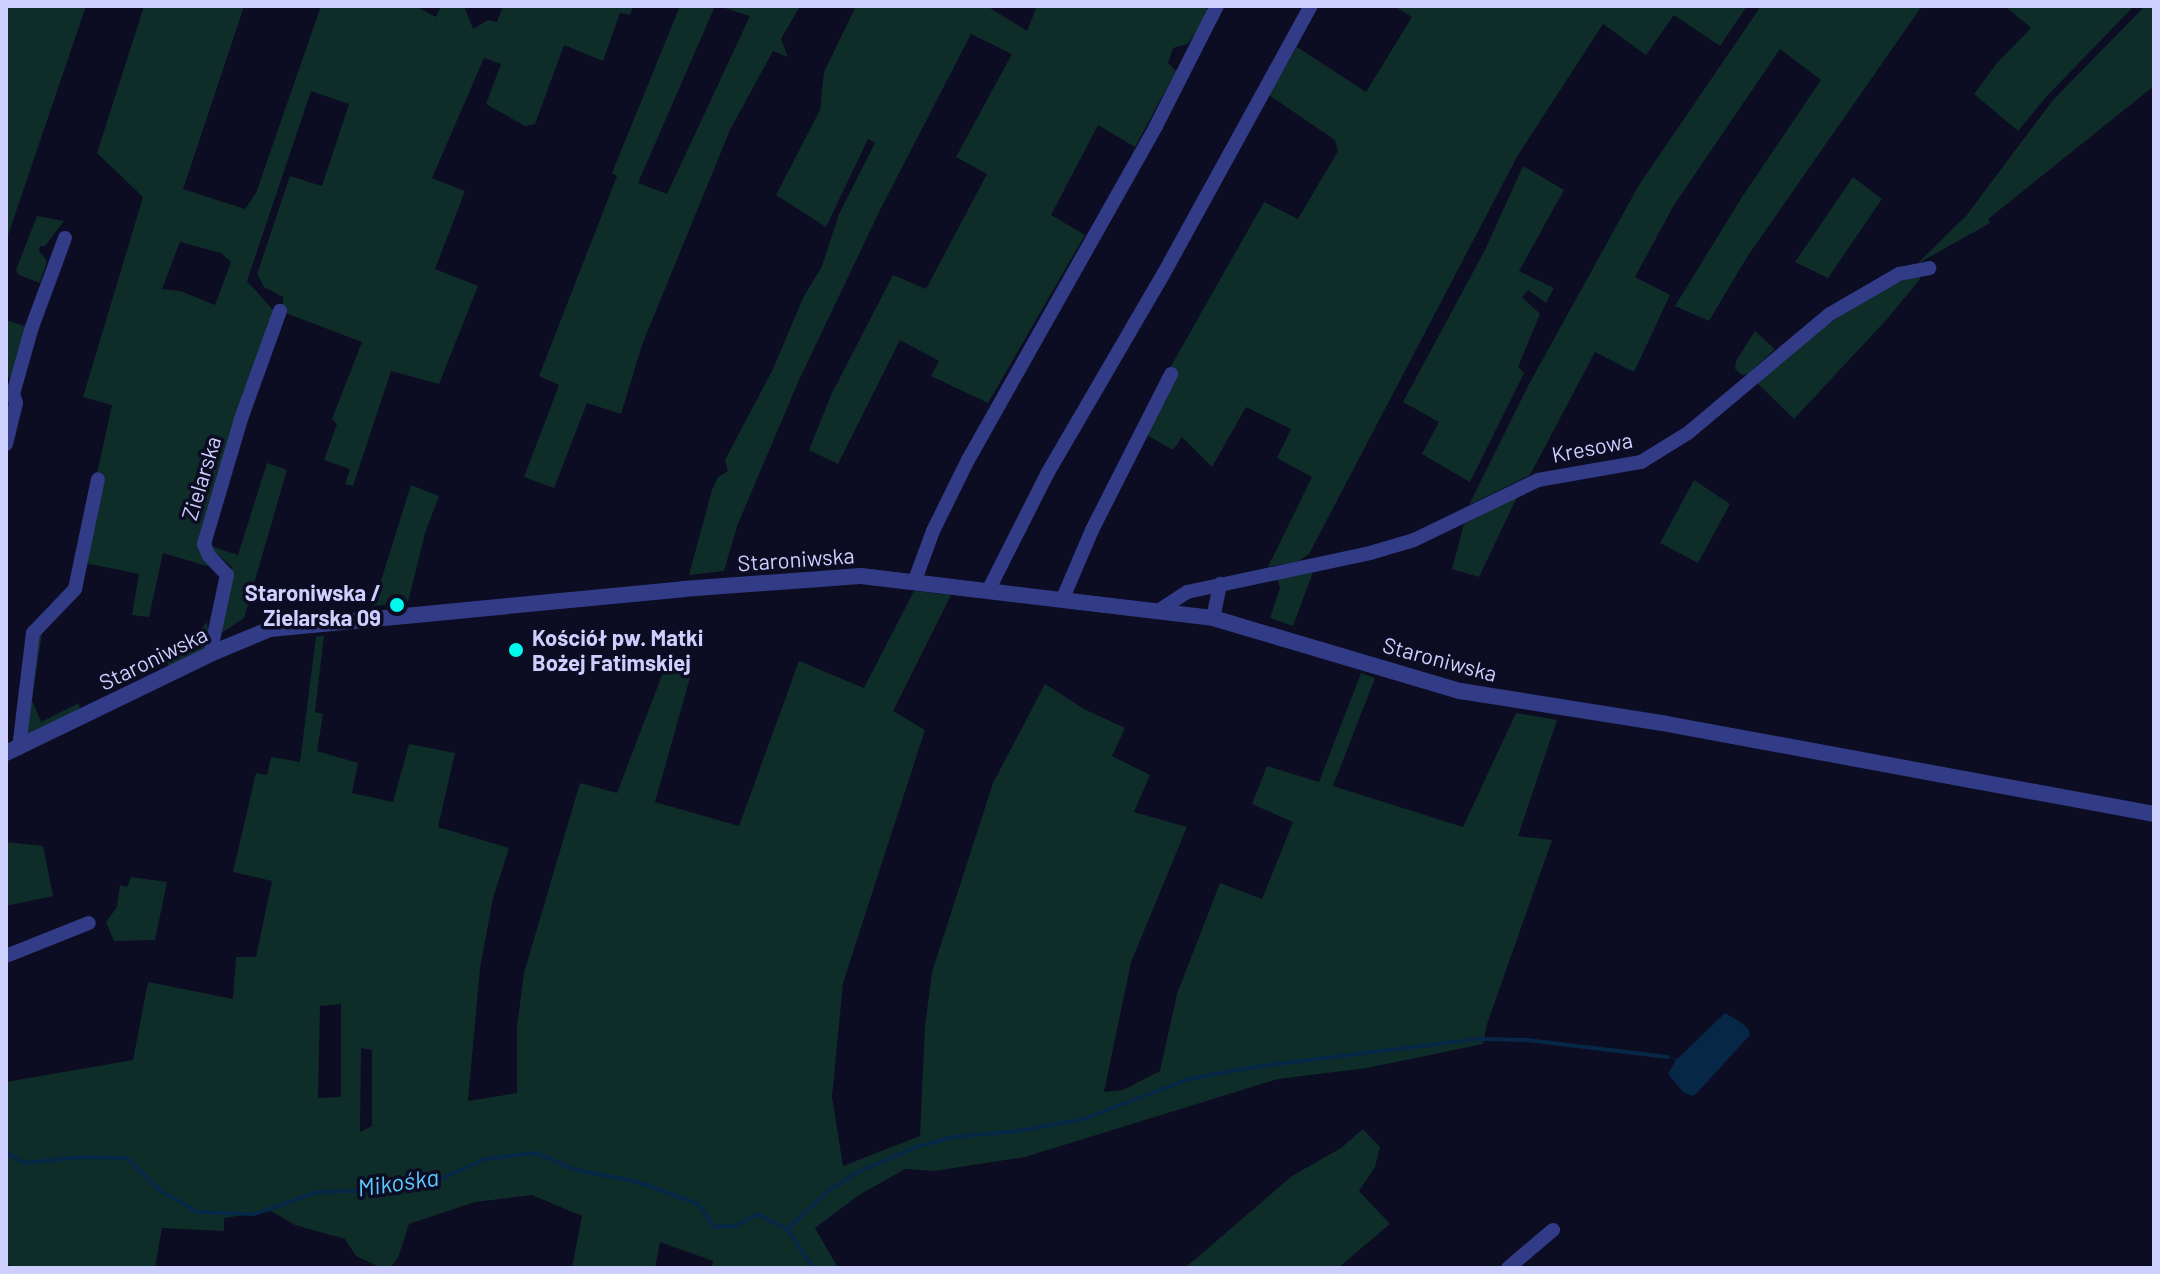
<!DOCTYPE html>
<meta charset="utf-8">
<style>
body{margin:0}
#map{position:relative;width:2160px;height:1274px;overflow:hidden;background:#0c0c23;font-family:Barlow,sans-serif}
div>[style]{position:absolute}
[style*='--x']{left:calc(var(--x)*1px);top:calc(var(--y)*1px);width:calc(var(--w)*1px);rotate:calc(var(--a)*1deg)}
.green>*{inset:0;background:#0e2d28}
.water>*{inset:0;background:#072746}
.stream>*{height:4px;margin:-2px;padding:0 2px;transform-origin:2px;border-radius:2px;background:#072746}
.minor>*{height:14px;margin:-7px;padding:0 7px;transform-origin:7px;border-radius:7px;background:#323b86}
.tertiary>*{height:16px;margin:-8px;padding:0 8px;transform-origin:8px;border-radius:8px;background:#323b86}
.dots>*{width:22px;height:22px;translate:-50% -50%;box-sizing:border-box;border:4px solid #0c0c23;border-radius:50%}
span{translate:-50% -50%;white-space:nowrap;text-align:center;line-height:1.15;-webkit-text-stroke:7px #0c0c23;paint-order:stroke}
.street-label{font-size:22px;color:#cdcfff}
.poi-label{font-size:22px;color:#cdcfff;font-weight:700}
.right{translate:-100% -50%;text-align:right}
.left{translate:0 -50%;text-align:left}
.water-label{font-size:24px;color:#5bcbff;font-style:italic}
.frame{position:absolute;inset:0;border:8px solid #cdcfff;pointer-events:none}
</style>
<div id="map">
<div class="green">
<div style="clip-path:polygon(6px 6px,86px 6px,6px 241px)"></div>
<div style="clip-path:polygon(evenodd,144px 6px,244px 6px,183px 189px,245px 209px,256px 193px,321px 6px,415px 6px,436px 17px,441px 6px,464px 6px,473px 29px,488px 20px,497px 22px,503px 6px,633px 6px,630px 15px,620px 13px,603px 61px,564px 45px,535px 124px,525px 126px,486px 104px,501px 64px,484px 58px,432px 178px,465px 191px,435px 269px,478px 286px,439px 384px,391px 371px,353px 486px,345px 484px,350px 469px,324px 460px,337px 424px,332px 419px,362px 342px,283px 312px,283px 297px,264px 287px,257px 274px,290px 176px,322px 186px,349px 104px,311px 91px,247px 281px,273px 310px,200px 544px,214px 568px,163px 553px,149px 617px,132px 615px,139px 574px,85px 563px,105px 477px,97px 474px,112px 405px,83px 397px,143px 197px,97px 153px,144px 6px,180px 242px,221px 253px,231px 262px,215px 305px,180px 291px,162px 289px,180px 242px)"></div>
<div style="clip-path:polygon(680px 6px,715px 6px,638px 183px,667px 194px,750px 16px,718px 6px,800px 6px,781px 39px,788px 57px,773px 51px,730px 130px,642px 345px,621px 414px,587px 403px,554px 488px,524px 477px,559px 385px,539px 376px,617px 176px,612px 173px)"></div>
<div style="clip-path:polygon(856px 6px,987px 6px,1027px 31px,1037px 6px,1203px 6px,1210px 11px,1188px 44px,1173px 48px,1168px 63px,1176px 71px,1135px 147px,1098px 125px,1051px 215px,1085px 235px,988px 403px,931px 376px,939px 361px,900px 340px,838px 464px,809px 450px,831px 395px,893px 275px,926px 289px,987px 174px,956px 157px,1012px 54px,971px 34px,880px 210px,799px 380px,737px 526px,724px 571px,689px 575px,712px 490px,718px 477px,728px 471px,725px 460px,773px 369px,803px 298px,822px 266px,839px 214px,875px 143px,868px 139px,826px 227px,776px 195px,820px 110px,824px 72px)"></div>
<div style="clip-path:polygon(1394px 6px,1747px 6px,1720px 46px,1674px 15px,1646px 55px,1603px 24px,1518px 155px,1309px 554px,1299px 561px,1268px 567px,1312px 477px,1277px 458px,1291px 429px,1246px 407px,1212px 467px,1182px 437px,1173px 450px,1147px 435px,1170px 368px,1264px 202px,1298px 219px,1338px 151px,1335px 140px,1269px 95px,1297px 47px,1366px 92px,1412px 17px)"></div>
<div style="clip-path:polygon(1761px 6px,1922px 6px,1747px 257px,1709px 321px,1675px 306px,1742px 197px,1821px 80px,1780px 49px,1674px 205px,1635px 277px,1670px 295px,1634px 372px,1595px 352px,1530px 475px,1469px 505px,1528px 386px,1639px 185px)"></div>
<div style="clip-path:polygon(2005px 6px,2134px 6px,2046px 97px,2018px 131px,1974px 94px,1997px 63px,2031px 28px)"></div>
<div style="clip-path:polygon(2145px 6px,2154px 6px,2154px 86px,1988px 219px,1990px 223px,1917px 264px,1966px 216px,2053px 100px)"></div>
<div style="clip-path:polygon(1523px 166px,1564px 190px,1519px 271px,1554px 288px,1546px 303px,1528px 290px,1522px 297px,1540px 314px,1518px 367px,1524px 373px,1470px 482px,1422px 454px,1439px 422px,1403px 402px,1485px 250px)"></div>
<div style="clip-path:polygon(1853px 177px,1882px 199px,1828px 278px,1795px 262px)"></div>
<div style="clip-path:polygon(37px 216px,64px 221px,45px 246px,40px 246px,39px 251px,47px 261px,40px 283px,19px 275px,16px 270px)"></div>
<div style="clip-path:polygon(1921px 273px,1920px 279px,1888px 318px,1794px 419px,1755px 381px,1790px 349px,1880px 290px)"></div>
<div style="clip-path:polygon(6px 320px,27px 327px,13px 378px,6px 377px)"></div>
<div style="clip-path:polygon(1755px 331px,1775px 349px,1748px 374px,1742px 375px,1735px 369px,1736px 361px)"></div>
<div style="clip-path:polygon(267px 463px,287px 470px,244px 618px,217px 636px,232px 567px,207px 545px,238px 555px)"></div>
<div style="clip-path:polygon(1694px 480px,1730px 504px,1698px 563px,1660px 543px)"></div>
<div style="clip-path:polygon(411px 485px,439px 496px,425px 533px,408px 602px,373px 606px)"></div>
<div style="clip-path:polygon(1518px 495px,1479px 577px,1452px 569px,1464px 524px)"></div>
<div style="clip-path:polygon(1313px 572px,1293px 626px,1270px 618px,1280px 588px,1277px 578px)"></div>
<div style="clip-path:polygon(evenodd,914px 591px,951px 595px,893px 711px,925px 730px,843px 983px,832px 1097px,843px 1166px,920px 1136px,925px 1026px,932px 972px,993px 783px,1045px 684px,1084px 709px,1125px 728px,1112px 756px,1150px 775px,1134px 812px,1187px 827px,1131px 962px,1104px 1092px,1123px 1090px,1160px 1071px,1177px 994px,1220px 883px,1262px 899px,1293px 822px,1252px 804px,1267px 766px,1319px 782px,1361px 673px,1375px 678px,1333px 786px,1463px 827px,1516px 713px,1557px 720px,1518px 836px,1552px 840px,1487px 1024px,1483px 1044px,1367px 1068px,1278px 1079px,1025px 1157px,934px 1171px,905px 1169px,859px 1195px,815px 1228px,838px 1268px,716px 1268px,712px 1267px,713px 1261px,660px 1242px,655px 1268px,572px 1268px,582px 1216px,532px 1195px,475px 1202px,409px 1224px,398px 1258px,390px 1268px,382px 1268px,356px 1256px,345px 1239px,295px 1225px,271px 1211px,224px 1218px,224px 1231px,162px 1228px,155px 1268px,17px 1268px,6px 1264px,6px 1082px,133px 1060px,148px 982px,233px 999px,236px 957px,256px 957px,272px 881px,233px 872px,256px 773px,267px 775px,271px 757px,300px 762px,316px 637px,324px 635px,315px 712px,323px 714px,317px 751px,358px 763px,352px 793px,393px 802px,409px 744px,455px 753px,438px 827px,509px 848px,493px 898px,480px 968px,468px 1101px,517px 1093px,517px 1027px,524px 973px,580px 783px,617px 793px,664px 670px,691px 674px,655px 802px,739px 826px,799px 661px,864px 688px,914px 591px,341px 1004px,341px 1097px,318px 1098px,320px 1006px,341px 1004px,914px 591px,361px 1048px,372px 1050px,372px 1126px,360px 1132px,361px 1048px)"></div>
<div style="clip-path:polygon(207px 622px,208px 632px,203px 650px,169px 667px,164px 654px,195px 636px)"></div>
<div style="clip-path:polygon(42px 633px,32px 700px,41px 722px,79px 703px,80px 710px,26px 736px,35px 638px)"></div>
<div style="clip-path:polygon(6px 842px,43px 846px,53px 896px,6px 906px)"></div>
<div style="clip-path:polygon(131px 877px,167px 882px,155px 940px,114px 941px,106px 922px,117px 907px,120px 885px,127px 887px)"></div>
<div style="clip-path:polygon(1363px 1129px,1380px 1147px,1375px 1167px,1359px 1191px,1390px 1224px,1338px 1268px,1185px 1268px,1292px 1176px,1341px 1148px)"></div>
</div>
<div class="water">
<div style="clip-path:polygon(1725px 1013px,1742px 1023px,1749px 1030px,1749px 1036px,1697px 1093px,1692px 1096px,1683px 1092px,1668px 1074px,1676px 1060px,1668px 1057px,1677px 1059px)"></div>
</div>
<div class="stream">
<div style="--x:6;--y:1152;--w:21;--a:31"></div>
<div style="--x:24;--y:1163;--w:59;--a:-5.8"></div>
<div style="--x:83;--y:1157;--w:44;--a:1.3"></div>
<div style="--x:127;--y:1158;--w:47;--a:44.1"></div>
<div style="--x:161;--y:1191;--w:42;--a:30.3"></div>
<div style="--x:197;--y:1212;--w:57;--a:2"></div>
<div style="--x:254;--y:1214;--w:68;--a:-19"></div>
<div style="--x:318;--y:1192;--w:60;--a:-1.9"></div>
<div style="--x:378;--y:1190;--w:57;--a:-8.1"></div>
<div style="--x:434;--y:1182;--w:56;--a:-24.3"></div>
<div style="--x:485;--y:1159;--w:51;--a:-6.7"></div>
<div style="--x:536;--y:1153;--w:43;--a:23"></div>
<div style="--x:576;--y:1170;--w:63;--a:11"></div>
<div style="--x:638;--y:1182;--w:64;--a:20.1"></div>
<div style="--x:698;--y:1204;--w:29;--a:54"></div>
<div style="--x:715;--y:1227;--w:21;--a:-3"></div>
<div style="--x:736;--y:1226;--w:24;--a:-30"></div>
<div style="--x:757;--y:1214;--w:34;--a:27"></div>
<div style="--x:787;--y:1229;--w:47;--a:56.3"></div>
<div style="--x:787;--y:1229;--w:59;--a:-42.3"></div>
<div style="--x:831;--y:1189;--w:32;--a:-32"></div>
<div style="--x:858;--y:1172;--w:63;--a:-23.3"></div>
<div style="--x:916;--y:1147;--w:39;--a:-15"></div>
<div style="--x:954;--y:1137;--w:65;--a:-5.3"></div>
<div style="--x:1019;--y:1131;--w:66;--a:-10.5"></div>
<div style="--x:1084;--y:1119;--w:112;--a:-20.9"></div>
<div style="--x:1189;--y:1079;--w:73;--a:-10.2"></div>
<div style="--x:1261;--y:1066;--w:220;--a:-7.1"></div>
<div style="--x:1479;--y:1039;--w:48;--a:1.2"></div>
<div style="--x:1527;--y:1040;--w:142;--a:6.9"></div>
</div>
<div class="minor">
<div style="--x:6;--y:444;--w:42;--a:-76.3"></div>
<div style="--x:16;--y:403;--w:9;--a:-108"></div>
<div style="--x:13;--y:394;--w:70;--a:-74.2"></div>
<div style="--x:32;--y:327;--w:95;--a:-69.7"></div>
<div style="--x:915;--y:580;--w:52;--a:-69.8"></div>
<div style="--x:933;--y:531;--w:79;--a:-63.8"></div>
<div style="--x:968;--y:460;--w:383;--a:-60.6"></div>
<div style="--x:1156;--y:126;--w:135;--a:-63.1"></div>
<div style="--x:989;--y:589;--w:129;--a:-63.2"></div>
<div style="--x:1047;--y:474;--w:233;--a:-59.8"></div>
<div style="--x:1164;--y:273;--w:305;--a:-61.2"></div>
<div style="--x:1063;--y:598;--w:74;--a:-66.9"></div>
<div style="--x:1092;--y:530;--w:175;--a:-63.1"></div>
<div style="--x:1161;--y:609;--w:31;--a:-33"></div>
<div style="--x:1187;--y:592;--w:187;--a:-12"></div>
<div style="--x:1370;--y:553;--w:46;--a:-16.5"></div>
<div style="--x:1414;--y:540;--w:138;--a:-25.8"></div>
<div style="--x:1538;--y:480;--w:105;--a:-9.9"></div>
<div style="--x:1641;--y:462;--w:55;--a:-31.7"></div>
<div style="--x:1688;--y:433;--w:185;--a:-40"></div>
<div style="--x:1830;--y:314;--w:80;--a:-30.1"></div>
<div style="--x:1899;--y:274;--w:31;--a:-11"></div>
<div style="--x:1213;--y:618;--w:35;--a:-78"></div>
<div style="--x:210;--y:654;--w:81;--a:-77.9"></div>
<div style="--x:227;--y:575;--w:26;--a:-133"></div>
<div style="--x:209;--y:556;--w:13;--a:-113"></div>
<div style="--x:204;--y:544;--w:134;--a:-73.5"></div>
<div style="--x:242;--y:416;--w:112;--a:-70.1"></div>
<div style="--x:19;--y:748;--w:116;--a:-83.1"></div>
<div style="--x:33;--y:633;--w:61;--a:-46.3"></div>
<div style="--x:75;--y:589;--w:112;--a:-78.2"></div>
<div style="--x:6;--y:956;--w:89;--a:-21.7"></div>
<div style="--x:1508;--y:1268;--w:59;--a:-40.2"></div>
</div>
<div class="tertiary">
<div style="--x:6;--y:753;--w:234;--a:-25.8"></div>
<div style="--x:217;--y:651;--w:57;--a:-22.5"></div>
<div style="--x:270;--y:629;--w:415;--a:-5.5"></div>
<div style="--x:683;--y:589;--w:178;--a:-4.2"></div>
<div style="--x:861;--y:576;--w:354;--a:6.8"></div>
<div style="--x:1213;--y:618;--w:258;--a:16.5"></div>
<div style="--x:1460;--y:691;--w:205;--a:9"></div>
<div style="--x:1662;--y:723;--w:500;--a:10.48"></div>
</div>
<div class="dots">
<div style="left:397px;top:605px;background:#00f8ed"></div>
<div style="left:516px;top:650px;background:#00f8ed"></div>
</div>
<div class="street-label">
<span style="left:1592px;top:447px;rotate:-11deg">Kresowa</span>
<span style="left:201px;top:478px;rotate:-73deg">Zielarska</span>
<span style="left:796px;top:559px;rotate:-4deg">Staroniwska</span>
<span style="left:153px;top:658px;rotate:-26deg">Staroniwska</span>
<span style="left:1440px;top:659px;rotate:15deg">Staroniwska</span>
</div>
<div class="poi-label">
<span class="right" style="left:381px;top:605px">Staroniwska /<br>Zielarska 09</span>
<span class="left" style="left:532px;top:650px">Kościół pw. Matki<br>Bożej Fatimskiej</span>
</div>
<div class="water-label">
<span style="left:398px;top:1182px;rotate:-8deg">Mikośka</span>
</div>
<div class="frame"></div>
</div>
